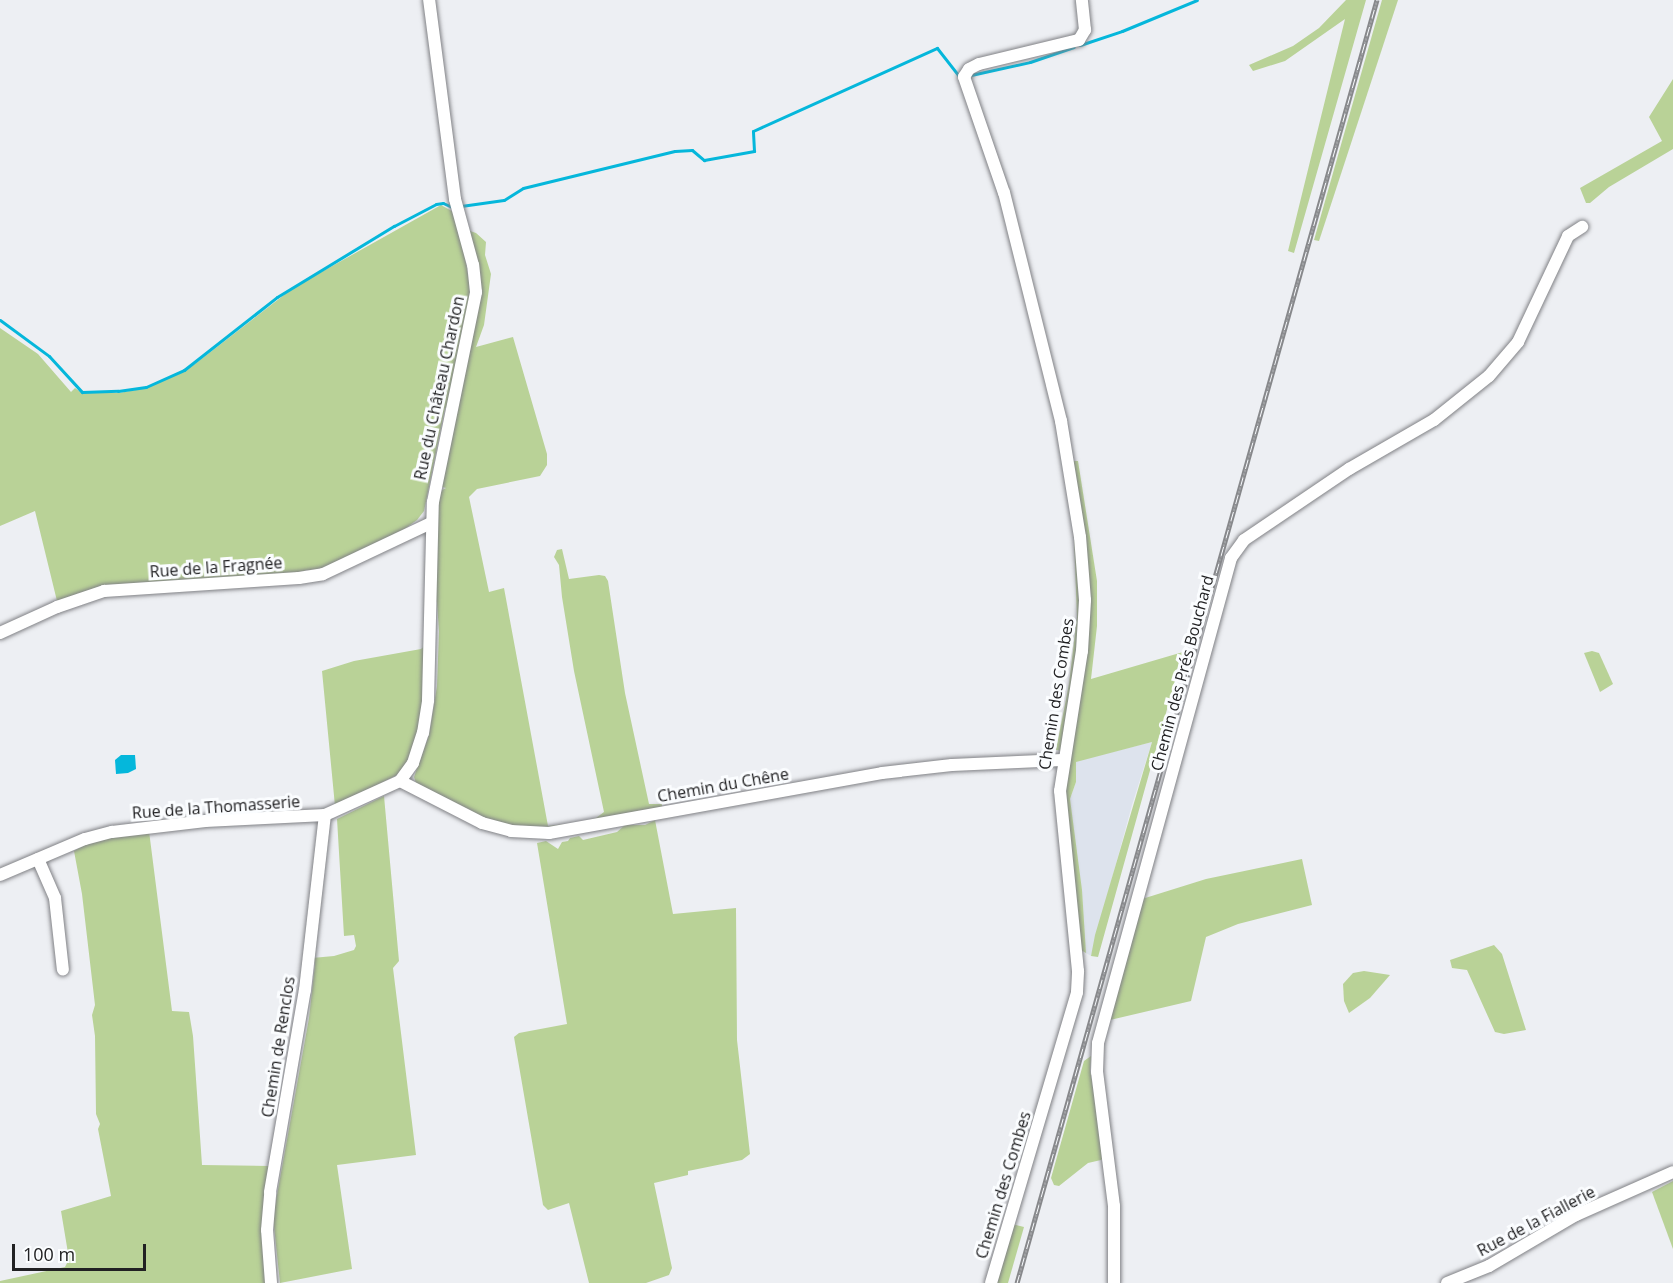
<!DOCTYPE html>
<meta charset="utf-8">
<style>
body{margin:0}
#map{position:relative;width:1673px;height:1283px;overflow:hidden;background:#edeff3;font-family:"Open Sans",sans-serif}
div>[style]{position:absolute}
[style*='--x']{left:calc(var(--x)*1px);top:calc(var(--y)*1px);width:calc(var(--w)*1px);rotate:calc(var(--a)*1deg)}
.built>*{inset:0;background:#dde3ed}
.green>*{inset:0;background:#b9d297}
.water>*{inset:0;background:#05b7db}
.stream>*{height:3px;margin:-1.5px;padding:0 1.5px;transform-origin:1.5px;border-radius:1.5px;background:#05b7db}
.roads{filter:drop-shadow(0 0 2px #808185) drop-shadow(0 0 2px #808185)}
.minor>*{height:12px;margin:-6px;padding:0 6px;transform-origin:6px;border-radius:6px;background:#fff}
.rail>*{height:5px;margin-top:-2.5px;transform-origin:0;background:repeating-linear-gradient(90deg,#fbfdff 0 9px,#87888b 0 18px);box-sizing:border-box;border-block:2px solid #87888b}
span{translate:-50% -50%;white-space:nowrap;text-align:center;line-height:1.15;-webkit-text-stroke:6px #fbfdff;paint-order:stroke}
.street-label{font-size:16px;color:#212123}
.scale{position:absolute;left:12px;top:1244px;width:134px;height:27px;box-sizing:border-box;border:3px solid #212123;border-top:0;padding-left:8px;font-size:18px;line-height:21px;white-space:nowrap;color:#212123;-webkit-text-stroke:4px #fbfdff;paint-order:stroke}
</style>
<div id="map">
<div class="built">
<div style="clip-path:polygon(1152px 742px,1132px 805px,1091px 956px,1086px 953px,1085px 944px,1070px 799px,1076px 782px,1076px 761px)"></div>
</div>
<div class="green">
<div style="clip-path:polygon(1346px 0,1366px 0,1294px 253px,1288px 251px,1345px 19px,1285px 61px,1253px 71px,1249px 65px,1293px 46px,1319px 28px)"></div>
<div style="clip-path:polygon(1382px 0,1398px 0,1319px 241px,1314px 240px)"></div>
<div style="clip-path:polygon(1673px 79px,1673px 149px,1609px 187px,1590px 203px,1586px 203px,1580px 188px,1662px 141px,1649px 117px)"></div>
<div style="clip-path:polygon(441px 205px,457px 214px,472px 297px,449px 407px,445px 408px,424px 511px,417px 520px,403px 530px,369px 549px,311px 573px,307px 570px,297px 573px,107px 585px,57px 601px,35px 511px,0 526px,0 328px,38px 354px,71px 392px,75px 388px,82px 393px,119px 393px,146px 388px,181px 373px,195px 364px,293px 288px)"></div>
<div style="clip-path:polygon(467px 230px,476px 233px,486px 242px,485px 255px,491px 274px,484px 325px,476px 347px,513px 337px,547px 454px,547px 465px,540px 476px,477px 489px,469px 497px,489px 592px,504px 588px,548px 826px,582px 822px,596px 818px,604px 812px,574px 671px,562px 597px,559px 565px,554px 557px,557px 550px,562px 549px,569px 579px,599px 575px,605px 576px,608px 581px,625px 693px,649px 804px,662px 804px,662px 807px,540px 829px,489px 822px,416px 783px,414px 777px,429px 735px,437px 686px,439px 631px,437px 603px,435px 600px,437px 493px,446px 488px,439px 486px,472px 335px)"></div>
<div style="clip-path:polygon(1071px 461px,1078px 461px,1097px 581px,1097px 626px,1091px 679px,1183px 652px,1098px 957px,1091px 956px,1095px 935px,1152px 742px,1076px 762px,1076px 782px,1070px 799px,1082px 890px,1086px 953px,1079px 949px,1062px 798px,1068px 752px,1056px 750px,1069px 684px,1077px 617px)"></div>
<div style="clip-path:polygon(428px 643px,425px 697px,413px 754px,397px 775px,335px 806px,322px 671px,354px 661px,421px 649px)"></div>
<div style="clip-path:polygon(1592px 651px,1599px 653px,1613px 684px,1600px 692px,1584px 653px)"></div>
<div style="clip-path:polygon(384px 796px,399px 961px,393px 968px,416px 1155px,337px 1165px,352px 1269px,280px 1283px,273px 1217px,309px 1018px,315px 964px,312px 958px,334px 956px,354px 950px,356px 946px,354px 935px,344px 936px,337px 819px)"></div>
<div style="clip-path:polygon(655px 820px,673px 914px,736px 908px,737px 1040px,750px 1154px,742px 1160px,688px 1171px,688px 1175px,654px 1183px,672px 1268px,669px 1275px,646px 1283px,589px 1283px,569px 1203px,548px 1210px,543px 1205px,514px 1037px,519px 1033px,567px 1024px,537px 843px,546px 841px,558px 849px,562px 842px,568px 841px,570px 838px,579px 836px,583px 840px,617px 832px,625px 825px,645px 825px)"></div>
<div style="clip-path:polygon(149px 831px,172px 1011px,189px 1012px,193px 1036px,202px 1165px,269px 1166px,268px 1283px,0 1283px,0 1281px,65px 1267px,69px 1259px,61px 1211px,111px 1196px,98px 1129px,100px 1124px,96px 1114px,95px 1036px,92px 1015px,95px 1005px,82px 894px,74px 851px,94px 840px)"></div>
<div style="clip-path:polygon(1302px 859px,1312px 905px,1238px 924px,1206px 937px,1191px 1001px,1110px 1020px,1142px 899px,1206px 879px)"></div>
<div style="clip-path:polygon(1494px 945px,1502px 954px,1526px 1030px,1504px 1034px,1495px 1032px,1467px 970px,1452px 968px,1450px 960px)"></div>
<div style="clip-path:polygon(1364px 971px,1390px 975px,1370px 998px,1349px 1013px,1344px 1001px,1343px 984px,1353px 973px)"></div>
<div style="clip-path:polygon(1091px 1056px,1090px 1070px,1105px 1155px,1101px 1160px,1088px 1163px,1059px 1186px,1054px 1185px,1051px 1178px,1084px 1061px)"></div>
<div style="clip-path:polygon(1673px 1181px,1673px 1249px,1652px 1192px)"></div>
<div style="clip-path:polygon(1012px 1224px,1024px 1227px,1008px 1283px,994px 1283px)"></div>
</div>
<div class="water">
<div style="clip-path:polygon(121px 755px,135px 755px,136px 769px,128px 773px,116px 774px,115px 760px)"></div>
</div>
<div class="stream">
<div style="--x:1080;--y:45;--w:44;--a:-18.4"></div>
<div style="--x:1122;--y:31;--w:81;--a:-22.5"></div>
<div style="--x:971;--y:75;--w:60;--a:-12.4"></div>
<div style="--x:1030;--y:62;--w:46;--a:-18.8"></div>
<div style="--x:461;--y:206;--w:43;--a:-7.9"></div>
<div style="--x:504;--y:200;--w:22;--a:-32"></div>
<div style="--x:523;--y:188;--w:156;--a:-13.7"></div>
<div style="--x:675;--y:151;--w:17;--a:-3"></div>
<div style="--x:692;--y:150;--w:16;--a:40"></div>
<div style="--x:704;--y:160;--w:51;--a:-10.2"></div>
<div style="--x:754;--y:151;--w:20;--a:-93"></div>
<div style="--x:753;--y:131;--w:202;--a:-24.3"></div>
<div style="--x:937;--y:48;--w:37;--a:52"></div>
<div style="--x:0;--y:320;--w:61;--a:36.3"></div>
<div style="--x:49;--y:356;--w:49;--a:47.5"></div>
<div style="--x:82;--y:392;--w:36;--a:-2"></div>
<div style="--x:118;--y:391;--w:28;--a:-8"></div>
<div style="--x:146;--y:387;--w:42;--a:-24.1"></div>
<div style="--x:184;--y:370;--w:118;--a:-38.1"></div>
<div style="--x:277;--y:297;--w:137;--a:-31.3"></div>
<div style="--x:394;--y:226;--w:47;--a:-27.6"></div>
<div style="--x:436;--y:204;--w:7;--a:-8"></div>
<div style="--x:443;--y:203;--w:12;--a:24"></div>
</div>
<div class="roads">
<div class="minor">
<div style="--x:0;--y:633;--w:63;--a:-24.5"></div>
<div style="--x:57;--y:607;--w:50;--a:-18.8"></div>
<div style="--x:104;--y:591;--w:195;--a:-3.8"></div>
<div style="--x:299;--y:578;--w:24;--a:-9"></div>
<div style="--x:323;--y:574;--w:119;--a:-25.3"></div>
<div style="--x:400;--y:781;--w:92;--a:27.1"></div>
<div style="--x:482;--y:823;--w:30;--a:15"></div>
<div style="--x:511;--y:831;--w:38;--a:3"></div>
<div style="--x:549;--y:833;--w:338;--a:-10.2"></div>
<div style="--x:882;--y:773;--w:70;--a:-6.5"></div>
<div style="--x:952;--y:765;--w:110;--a:-2.6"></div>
<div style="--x:38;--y:859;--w:43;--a:66.4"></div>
<div style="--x:55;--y:898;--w:72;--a:83.7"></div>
<div style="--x:0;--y:875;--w:92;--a:-23"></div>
<div style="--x:85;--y:839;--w:28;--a:-15"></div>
<div style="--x:112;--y:832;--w:94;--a:-6.7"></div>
<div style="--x:205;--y:821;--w:120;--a:-2.9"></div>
<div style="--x:325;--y:815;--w:82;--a:-24.4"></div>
<div style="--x:400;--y:781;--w:22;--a:-54"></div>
<div style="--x:413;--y:763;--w:32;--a:-72"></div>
<div style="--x:423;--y:733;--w:33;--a:-81"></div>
<div style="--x:428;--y:700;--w:198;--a:-88.6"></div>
<div style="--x:433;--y:502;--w:214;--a:-78.4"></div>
<div style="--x:476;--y:292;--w:27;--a:-96"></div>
<div style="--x:473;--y:265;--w:68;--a:-105.3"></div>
<div style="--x:455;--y:199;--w:201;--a:-97.4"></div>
<div style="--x:271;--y:1283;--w:53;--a:-94.3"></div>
<div style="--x:267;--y:1230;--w:38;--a:-85"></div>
<div style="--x:270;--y:1192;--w:205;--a:-80.2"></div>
<div style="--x:305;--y:990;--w:176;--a:-83.5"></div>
<div style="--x:991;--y:1283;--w:303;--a:-73.5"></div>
<div style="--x:1077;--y:992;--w:21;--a:-87"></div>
<div style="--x:1078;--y:971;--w:181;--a:-95.7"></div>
<div style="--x:1060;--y:791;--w:142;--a:-81.1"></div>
<div style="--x:1082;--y:651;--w:51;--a:-86.6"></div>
<div style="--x:1085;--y:600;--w:63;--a:-94.5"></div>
<div style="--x:1080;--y:537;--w:118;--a:-99.3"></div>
<div style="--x:1061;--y:421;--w:235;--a:-104"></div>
<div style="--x:1004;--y:193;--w:123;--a:-109"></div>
<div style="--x:964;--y:77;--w:9;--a:-58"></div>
<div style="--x:969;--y:69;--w:11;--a:-27"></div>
<div style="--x:979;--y:64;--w:103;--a:-13.5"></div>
<div style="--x:1079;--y:40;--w:12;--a:-59"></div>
<div style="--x:1085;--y:30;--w:30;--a:-96"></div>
<div style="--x:1114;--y:1283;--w:77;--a:-90"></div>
<div style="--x:1114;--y:1206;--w:135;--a:-97.2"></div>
<div style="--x:1097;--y:1072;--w:29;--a:-88"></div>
<div style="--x:1098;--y:1043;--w:503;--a:-74.66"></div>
<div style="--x:1231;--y:558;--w:22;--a:-54"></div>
<div style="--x:1244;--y:540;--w:127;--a:-34.1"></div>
<div style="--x:1349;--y:469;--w:98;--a:-30"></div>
<div style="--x:1434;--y:420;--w:70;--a:-38.7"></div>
<div style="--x:1489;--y:376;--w:45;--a:-49.5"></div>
<div style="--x:1518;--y:342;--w:117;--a:-64.7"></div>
<div style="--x:1568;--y:236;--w:17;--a:-33"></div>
<div style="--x:1447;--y:1283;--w:45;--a:-22"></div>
<div style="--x:1489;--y:1266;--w:101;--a:-30.4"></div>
<div style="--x:1576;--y:1215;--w:106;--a:-23.9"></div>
</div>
</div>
<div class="rail">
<div style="--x:1017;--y:1283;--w:1333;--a:-74.33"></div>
</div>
<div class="street-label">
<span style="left:439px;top:388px;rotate:-78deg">Rue du Château Chardon</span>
<span style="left:216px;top:567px;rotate:-4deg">Rue de la Fragnée</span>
<span style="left:1182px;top:673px;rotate:-75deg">Chemin des Prés Bouchard</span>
<span style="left:1056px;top:694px;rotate:-81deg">Chemin des Combes</span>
<span style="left:723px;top:785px;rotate:-10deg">Chemin du Chêne</span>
<span style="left:216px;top:807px;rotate:-4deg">Rue de la Thomasserie</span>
<span style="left:278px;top:1047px;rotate:-81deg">Chemin de Renclos</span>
<span style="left:1003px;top:1185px;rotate:-73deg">Chemin des Combes</span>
<span style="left:1536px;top:1221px;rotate:-28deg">Rue de la Fiallerie</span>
</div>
<div class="scale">100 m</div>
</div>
